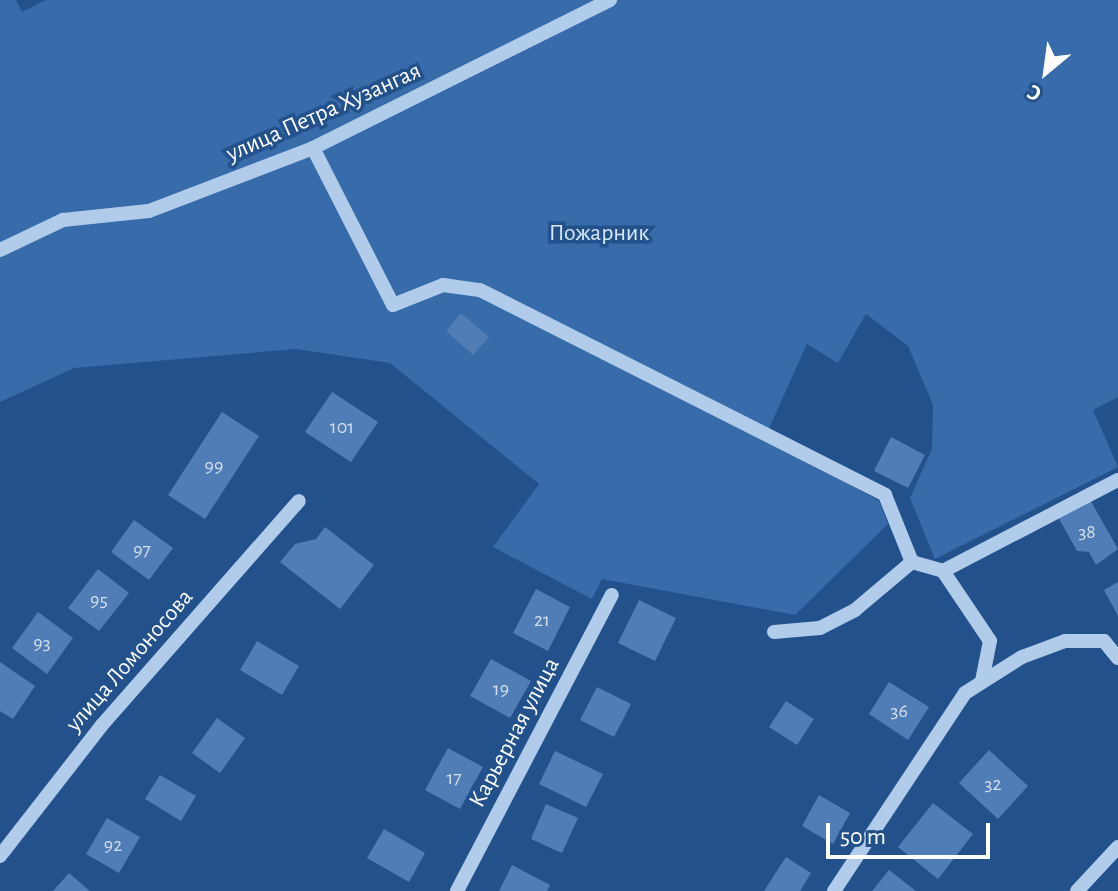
<!DOCTYPE html>
<meta charset="utf-8">
<style>
body{margin:0}
#map{position:relative;width:1118px;height:891px;overflow:hidden;background:#23518c;font-family:"Alegreya Sans",sans-serif}
div>[style]{position:absolute}
[style*='--x']{left:calc(var(--x)*1px);top:calc(var(--y)*1px);width:calc(var(--w)*1px);rotate:calc(var(--a)*1deg)}
.green>*{inset:0;background:#376ba9}
.building>*{inset:0;background:#507db5}
.minor>*{height:14px;margin:-7px;padding:0 7px;transform-origin:7px;border-radius:7px;background:#b1cceb}
span{translate:-50% -50%;white-space:nowrap;text-align:center;line-height:1.15;-webkit-text-stroke:7px #23518c;paint-order:stroke}
.number-label{font-size:20px;color:#d3deec}
.number-label span{-webkit-text-stroke-width:0}
.street-label{font-size:24px;color:#fff}
.park-label{font-size:24px;color:#d6e6f8}
.north{position:absolute;left:1006px;top:32px;width:80px;height:80px;-webkit-text-stroke:6px #23518c;paint-order:stroke;rotate:209deg;font-size:22px;font-weight:700;line-height:32px;text-align:center;color:#fff}
.north::after{content:'';display:block;margin:auto;width:28px;height:36px;background:#fff;clip-path:polygon(50% 0,100% 100%,50% 72%,0 100%)}
.scale{position:absolute;left:826px;top:823px;width:164px;height:36px;box-sizing:border-box;border:4px solid #fff;border-top:0;padding-left:10px;font-size:24px;line-height:28px;white-space:nowrap;color:#fff;-webkit-text-stroke:6px #23518c;paint-order:stroke}
</style>
<div id="map">
<div class="green">
<div style="clip-path:polygon(0 0,16px 0,22px 12px,46px 0,1118px 0,1118px 397px,1093px 410px,1118px 467px,935px 559px,910px 498px,932px 449px,933px 405px,908px 346px,866px 314px,838px 363px,807px 344px,765px 437px,879px 501px,888px 524px,795px 615px,602px 579px,592px 599px,493px 547px,539px 484px,390px 363px,296px 349px,74px 368px,0 402px)"></div>
</div>
<div class="building">
<div style="clip-path:polygon(461px 313px,489px 337px,473px 355px,446px 331px)"></div>
<div style="clip-path:polygon(332px 392px,378px 422px,351px 462px,305px 432px)"></div>
<div style="clip-path:polygon(222px 412px,259px 436px,205px 519px,168px 495px)"></div>
<div style="clip-path:polygon(891px 437px,925px 455px,908px 488px,874px 471px)"></div>
<div style="clip-path:polygon(1089px 498px,1118px 549px,1096px 565px,1089px 552px,1077px 551px,1057px 515px)"></div>
<div style="clip-path:polygon(134px 520px,173px 548px,149px 580px,111px 552px)"></div>
<div style="clip-path:polygon(325px 527px,374px 565px,340px 609px,280px 562px,295px 544px,316px 539px)"></div>
<div style="clip-path:polygon(98px 569px,129px 593px,99px 631px,68px 608px)"></div>
<div style="clip-path:polygon(1118px 582px,1118px 616px,1104px 590px)"></div>
<div style="clip-path:polygon(536px 589px,570px 607px,548px 651px,513px 633px)"></div>
<div style="clip-path:polygon(639px 600px,676px 618px,655px 661px,618px 643px)"></div>
<div style="clip-path:polygon(38px 612px,73px 638px,47px 674px,12px 648px)"></div>
<div style="clip-path:polygon(257px 641px,299px 666px,282px 695px,240px 670px)"></div>
<div style="clip-path:polygon(491px 659px,531px 681px,510px 718px,470px 696px)"></div>
<div style="clip-path:polygon(0 662px,35px 686px,13px 719px,0 711px)"></div>
<div style="clip-path:polygon(889px 682px,929px 707px,908px 740px,869px 714px)"></div>
<div style="clip-path:polygon(597px 687px,631px 704px,614px 737px,580px 720px)"></div>
<div style="clip-path:polygon(786px 701px,814px 719px,797px 745px,769px 727px)"></div>
<div style="clip-path:polygon(217px 718px,245px 738px,220px 773px,192px 753px)"></div>
<div style="clip-path:polygon(448px 748px,483px 767px,460px 809px,425px 790px)"></div>
<div style="clip-path:polygon(989px 750px,1028px 786px,998px 819px,959px 783px)"></div>
<div style="clip-path:polygon(555px 751px,603px 774px,586px 807px,539px 784px)"></div>
<div style="clip-path:polygon(160px 775px,196px 796px,181px 821px,145px 799px)"></div>
<div style="clip-path:polygon(819px 795px,850px 813px,833px 844px,802px 826px)"></div>
<div style="clip-path:polygon(933px 803px,973px 834px,938px 879px,898px 847px)"></div>
<div style="clip-path:polygon(546px 804px,578px 818px,562px 853px,531px 839px)"></div>
<div style="clip-path:polygon(107px 818px,140px 837px,119px 873px,86px 854px)"></div>
<div style="clip-path:polygon(384px 829px,425px 853px,409px 882px,367px 858px)"></div>
<div style="clip-path:polygon(786px 857px,811px 873px,800px 891px,764px 891px)"></div>
<div style="clip-path:polygon(512px 865px,550px 885px,547px 891px,499px 891px)"></div>
<div style="clip-path:polygon(889px 870px,916px 891px,872px 891px)"></div>
<div style="clip-path:polygon(69px 873px,90px 891px,53px 891px)"></div>
</div>
<div class="minor">
<div style="--x:313;--y:148;--w:176;--a:63"></div>
<div style="--x:393;--y:305;--w:54;--a:-21.8"></div>
<div style="--x:443;--y:285;--w:37;--a:8"></div>
<div style="--x:480;--y:290;--w:454;--a:26.8"></div>
<div style="--x:885;--y:495;--w:72;--a:68.1"></div>
<div style="--x:0;--y:250;--w:70;--a:-25.5"></div>
<div style="--x:63;--y:220;--w:86;--a:-6"></div>
<div style="--x:149;--y:211;--w:176;--a:-21"></div>
<div style="--x:313;--y:148;--w:332;--a:-26.5"></div>
<div style="--x:943;--y:571;--w:84;--a:56.1"></div>
<div style="--x:990;--y:641;--w:41;--a:101.3"></div>
<div style="--x:774;--y:632;--w:46;--a:-5"></div>
<div style="--x:820;--y:628;--w:39;--a:-27"></div>
<div style="--x:855;--y:610;--w:75;--a:-40.1"></div>
<div style="--x:912;--y:562;--w:32;--a:16"></div>
<div style="--x:943;--y:571;--w:197;--a:-27.5"></div>
<div style="--x:0;--y:856;--w:166;--a:-52.1"></div>
<div style="--x:102;--y:725;--w:298;--a:-48.7"></div>
<div style="--x:457;--y:891;--w:334;--a:-62.4"></div>
<div style="--x:834;--y:891;--w:237;--a:-56.5"></div>
<div style="--x:965;--y:693;--w:67;--a:-32.3"></div>
<div style="--x:1022;--y:657;--w:46;--a:-20.4"></div>
<div style="--x:1065;--y:641;--w:39;--a:0"></div>
<div style="--x:1104;--y:641;--w:22;--a:51"></div>
<div style="--x:1077;--y:891;--w:60;--a:-47"></div>
</div>
<div class="number-label">
<span style="left:342px;top:427px">101</span>
<span style="left:214px;top:466px">99</span>
<span style="left:1087px;top:532px">38</span>
<span style="left:142px;top:550px">97</span>
<span style="left:99px;top:600px">95</span>
<span style="left:542px;top:620px">21</span>
<span style="left:42px;top:643px">93</span>
<span style="left:501px;top:689px">19</span>
<span style="left:899px;top:711px">36</span>
<span style="left:454px;top:778px">17</span>
<span style="left:993px;top:784px">32</span>
<span style="left:113px;top:845px">92</span>
</div>
<div class="street-label">
<span style="left:324px;top:113px;rotate:-24deg">улица Петра Хузангая</span>
<span style="left:130px;top:661px;rotate:-49deg">улица Ломоносова</span>
<span style="left:515px;top:733px;rotate:-62deg">Карьерная улица</span>
</div>
<div class="park-label">
<span style="left:599px;top:234px">Пожарник</span>
</div>
<div class="north">С</div>
<div class="scale">50 m</div>
</div>
